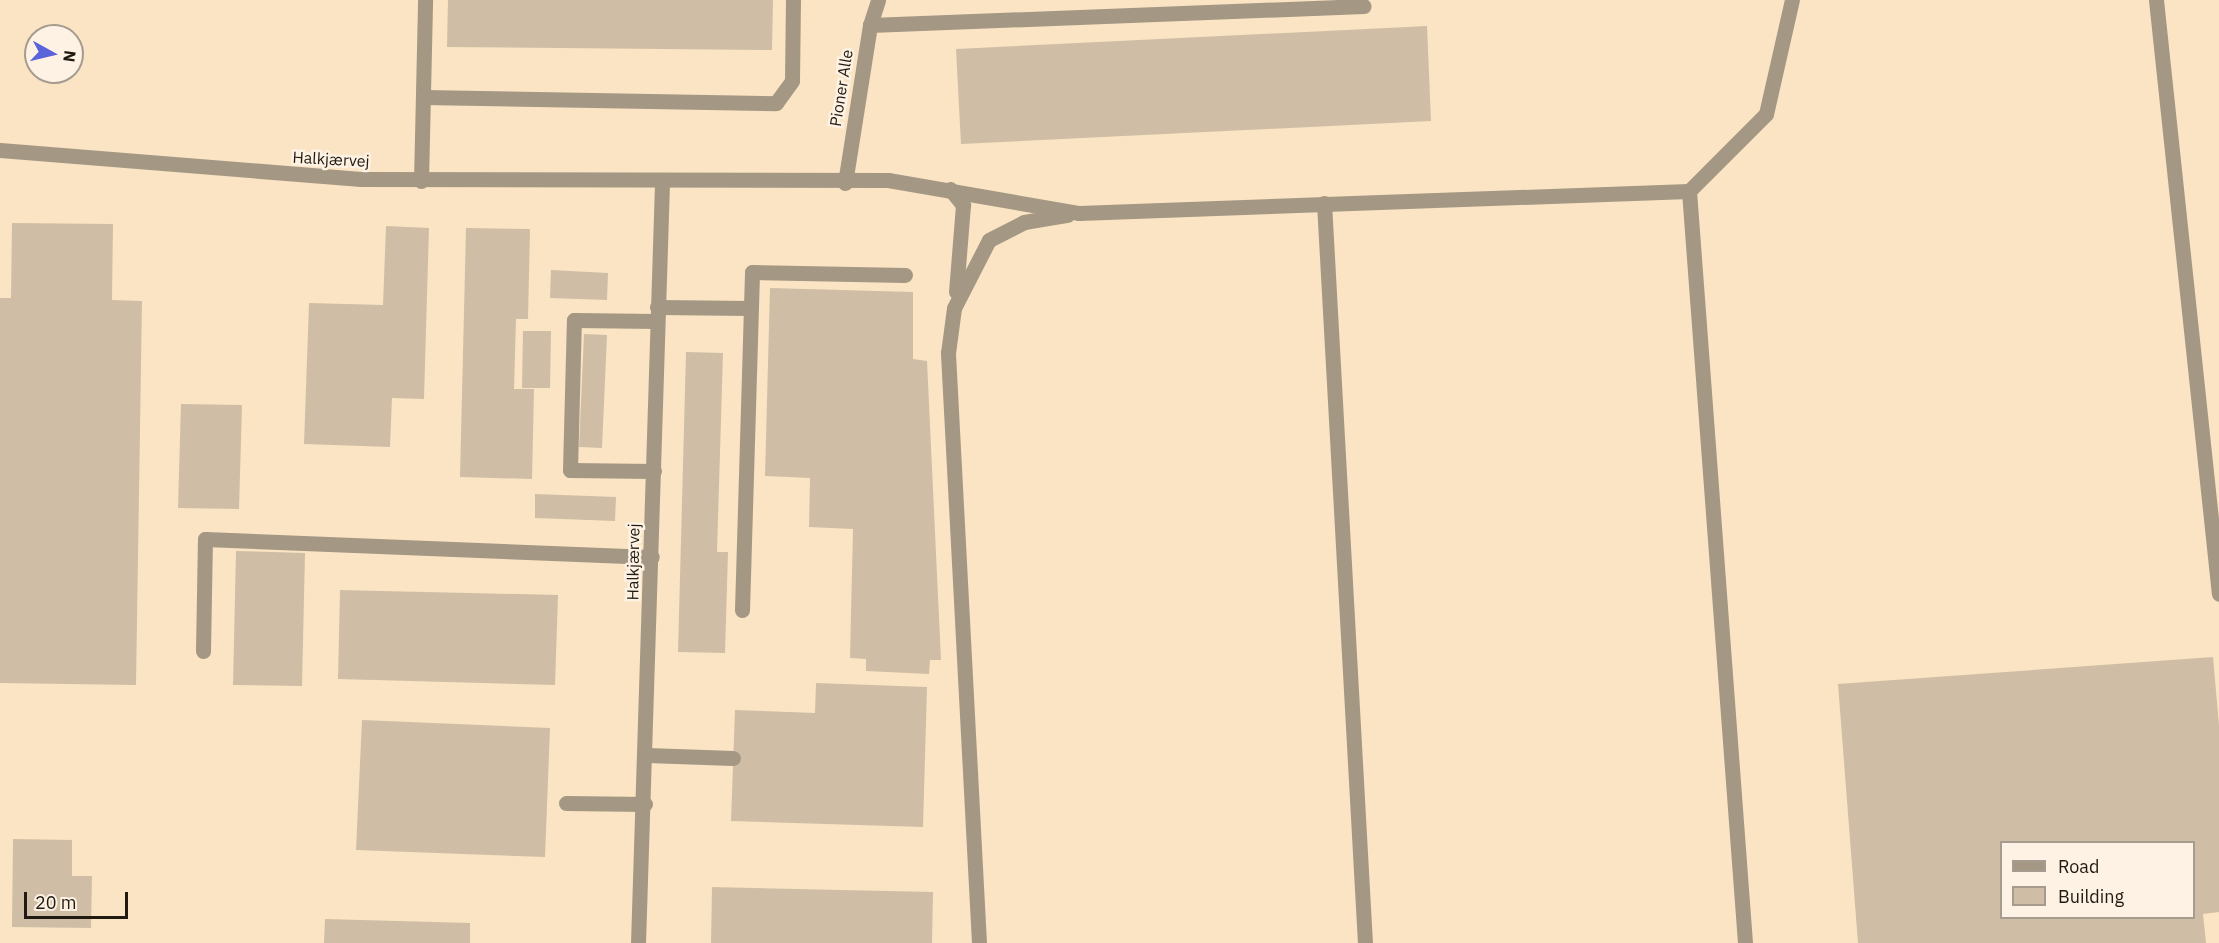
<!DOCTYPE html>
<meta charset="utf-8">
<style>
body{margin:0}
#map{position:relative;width:2219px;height:943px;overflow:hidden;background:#fdf2e3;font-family:"IBM Plex Sans",sans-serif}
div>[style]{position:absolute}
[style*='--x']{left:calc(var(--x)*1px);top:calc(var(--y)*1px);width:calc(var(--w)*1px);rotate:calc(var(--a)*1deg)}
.built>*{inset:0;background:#fae4c3}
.building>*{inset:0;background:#cfbea5}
.minor>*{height:15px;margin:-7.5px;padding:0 7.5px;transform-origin:7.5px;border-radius:7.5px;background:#a49784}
span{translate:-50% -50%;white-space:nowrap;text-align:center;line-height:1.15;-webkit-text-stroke:5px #fdf2e3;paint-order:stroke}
.street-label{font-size:16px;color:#201a10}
.legend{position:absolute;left:2000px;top:841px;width:195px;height:78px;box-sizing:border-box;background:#fdf2e3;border:2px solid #a59c8f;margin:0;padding:8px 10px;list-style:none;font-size:18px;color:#201a10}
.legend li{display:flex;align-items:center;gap:12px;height:30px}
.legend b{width:30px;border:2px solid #a59c8f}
.north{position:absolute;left:24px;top:24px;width:60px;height:60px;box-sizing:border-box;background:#fdf2e3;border:2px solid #a59c8f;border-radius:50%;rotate:98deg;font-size:16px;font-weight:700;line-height:24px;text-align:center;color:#201a10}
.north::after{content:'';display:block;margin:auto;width:21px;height:27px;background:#5964db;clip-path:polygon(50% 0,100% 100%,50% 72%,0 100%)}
.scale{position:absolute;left:24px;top:892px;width:104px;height:27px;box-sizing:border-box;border:3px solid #201a10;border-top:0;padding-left:8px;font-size:18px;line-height:21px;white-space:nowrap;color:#201a10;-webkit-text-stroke:4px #fdf2e3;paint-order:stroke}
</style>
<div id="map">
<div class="built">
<div style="clip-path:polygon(evenodd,0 0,2219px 0,2219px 943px,0 943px,0 0,36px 36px,72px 36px,72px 72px,36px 72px,36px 36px,0 0,2002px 842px,2194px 842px,2194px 918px,2002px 918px,2002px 842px)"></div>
</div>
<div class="building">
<div style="clip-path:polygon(448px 0,773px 0,772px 50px,447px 47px)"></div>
<div style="clip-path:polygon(1427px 26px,1431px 121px,961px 144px,956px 49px)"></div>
<div style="clip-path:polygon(12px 223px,113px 224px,112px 300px,142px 301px,136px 685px,0 683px,0 298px,11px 298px)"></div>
<div style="clip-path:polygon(386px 226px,429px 228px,424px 399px,392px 398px,390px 447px,304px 444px,309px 303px,383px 305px)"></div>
<div style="clip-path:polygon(466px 228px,530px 229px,528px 319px,516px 319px,514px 389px,534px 389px,532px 479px,460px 477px)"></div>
<div style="clip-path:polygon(551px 270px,608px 273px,607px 300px,550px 298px)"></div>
<div style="clip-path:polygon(770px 288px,913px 292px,913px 359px,927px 361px,941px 660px,930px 660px,929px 674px,866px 671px,866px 659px,850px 658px,853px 529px,809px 527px,810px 478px,765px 476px)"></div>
<div style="clip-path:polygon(523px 331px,551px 331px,550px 388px,522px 388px)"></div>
<div style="clip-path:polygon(584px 334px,607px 335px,602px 448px,579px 447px)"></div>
<div style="clip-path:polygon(686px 352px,723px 353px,717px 552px,728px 552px,725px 653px,678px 652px)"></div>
<div style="clip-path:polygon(181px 404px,242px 405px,239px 509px,178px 508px)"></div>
<div style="clip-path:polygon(535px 494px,616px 497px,615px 521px,535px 518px)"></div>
<div style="clip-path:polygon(236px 551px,305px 553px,302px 686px,233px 685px)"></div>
<div style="clip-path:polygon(340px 590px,558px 595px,555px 685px,338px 679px)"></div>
<div style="clip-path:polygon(evenodd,2213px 657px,2219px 725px,2219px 912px,2203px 914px,2206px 943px,1858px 943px,1838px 684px,2213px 657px,2194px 842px,2193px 918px,2001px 918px,2002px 842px,2194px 842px)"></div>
<div style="clip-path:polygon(816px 683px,927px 687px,923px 827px,731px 821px,735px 710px,815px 713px)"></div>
<div style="clip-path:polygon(362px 720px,550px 728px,545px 857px,356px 850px)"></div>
<div style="clip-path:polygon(13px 839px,72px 840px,72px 876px,92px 876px,91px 928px,12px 927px)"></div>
<div style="clip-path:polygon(712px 887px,933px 892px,932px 943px,711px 943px)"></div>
<div style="clip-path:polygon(325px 919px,470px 923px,470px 943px,324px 943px)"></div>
</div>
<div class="minor">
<div style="--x:2156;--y:0;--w:597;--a:83.95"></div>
<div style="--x:870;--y:25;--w:494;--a:-2.2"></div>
<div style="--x:423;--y:97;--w:353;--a:1"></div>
<div style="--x:776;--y:103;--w:27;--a:-54"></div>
<div style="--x:792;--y:81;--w:81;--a:-89.3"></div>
<div style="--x:0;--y:150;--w:362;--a:4.6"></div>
<div style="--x:361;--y:179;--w:527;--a:0.11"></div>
<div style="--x:888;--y:180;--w:194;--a:9.8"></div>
<div style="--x:1079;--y:213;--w:610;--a:-2.07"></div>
<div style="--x:1689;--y:191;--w:109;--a:-45"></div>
<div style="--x:1766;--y:114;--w:117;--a:-77.2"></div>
<div style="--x:421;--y:181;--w:181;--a:-88.7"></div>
<div style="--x:845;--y:183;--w:160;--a:-81"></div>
<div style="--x:870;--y:25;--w:26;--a:-72"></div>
<div style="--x:950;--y:189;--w:21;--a:51"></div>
<div style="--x:963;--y:205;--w:87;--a:94.6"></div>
<div style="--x:1689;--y:191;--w:754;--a:85.74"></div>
<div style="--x:1324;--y:203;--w:741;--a:86.83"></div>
<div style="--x:657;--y:307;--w:93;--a:0.6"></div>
<div style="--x:654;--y:471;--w:84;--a:-179.3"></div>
<div style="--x:570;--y:470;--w:150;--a:-88.5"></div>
<div style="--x:574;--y:320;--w:83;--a:0.7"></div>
<div style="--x:742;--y:610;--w:338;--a:-88.3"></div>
<div style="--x:752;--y:272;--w:153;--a:1.1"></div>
<div style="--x:203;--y:651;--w:112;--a:-89"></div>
<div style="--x:205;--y:539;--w:447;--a:2.3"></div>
<div style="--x:647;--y:755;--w:86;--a:2"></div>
<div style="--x:566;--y:803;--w:79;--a:0.7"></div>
<div style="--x:638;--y:943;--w:761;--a:-88.19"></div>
<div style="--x:979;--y:943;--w:591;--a:-93.01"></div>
<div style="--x:948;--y:353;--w:45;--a:-82.4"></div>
<div style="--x:954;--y:308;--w:76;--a:-62.8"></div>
<div style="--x:989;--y:240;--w:39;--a:-27"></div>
<div style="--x:1024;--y:222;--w:44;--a:-9.2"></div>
</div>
<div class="street-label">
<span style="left:841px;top:88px;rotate:-81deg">Pioner Alle</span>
<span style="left:331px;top:159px;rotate:3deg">Halkjærvej</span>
<span style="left:633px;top:562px;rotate:-89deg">Halkjærvej</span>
</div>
<ul class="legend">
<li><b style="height:8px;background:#a49784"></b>Road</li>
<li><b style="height:16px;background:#cfbea5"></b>Building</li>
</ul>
<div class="north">N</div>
<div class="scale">20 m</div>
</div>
